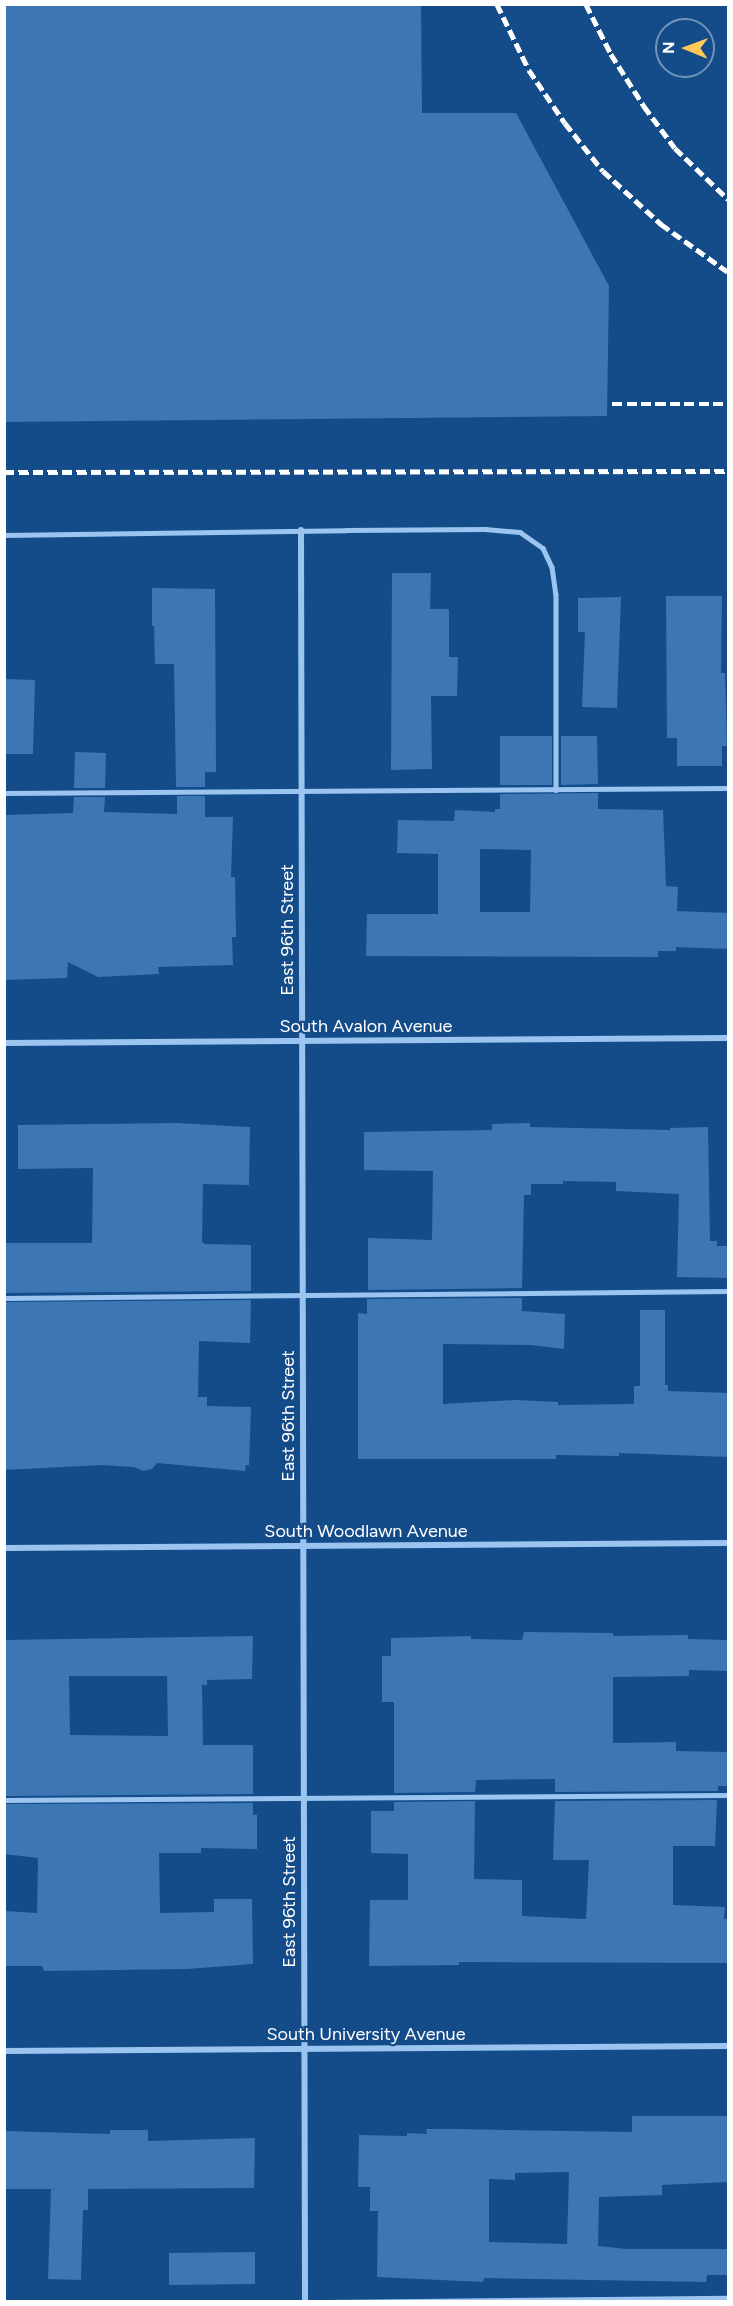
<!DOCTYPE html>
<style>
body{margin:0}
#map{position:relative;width:733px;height:2306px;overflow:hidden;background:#144c8a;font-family:Figtree,sans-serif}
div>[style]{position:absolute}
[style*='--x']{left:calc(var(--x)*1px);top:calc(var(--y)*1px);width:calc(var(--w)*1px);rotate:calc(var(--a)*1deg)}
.building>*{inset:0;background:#3c76b3}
.lane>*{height:4.5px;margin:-2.25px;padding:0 2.25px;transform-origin:2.25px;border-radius:2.25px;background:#9bc5f0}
.street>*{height:6px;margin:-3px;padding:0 3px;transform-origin:3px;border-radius:3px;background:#9bc5f0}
.rail>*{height:4.5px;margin-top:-2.25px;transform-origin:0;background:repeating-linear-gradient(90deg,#fff 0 10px,transparent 0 14.5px)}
span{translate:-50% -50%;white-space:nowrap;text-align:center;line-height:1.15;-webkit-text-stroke:4.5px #144c8a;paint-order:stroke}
.street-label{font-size:18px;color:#fff}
.frame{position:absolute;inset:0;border:6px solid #fff;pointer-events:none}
.north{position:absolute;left:655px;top:18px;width:60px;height:60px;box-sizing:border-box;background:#144c8a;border:2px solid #7294b9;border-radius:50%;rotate:271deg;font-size:16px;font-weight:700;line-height:24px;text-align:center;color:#fff}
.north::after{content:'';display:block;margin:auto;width:21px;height:27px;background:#ffc95a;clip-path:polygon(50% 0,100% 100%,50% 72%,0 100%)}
</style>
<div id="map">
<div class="building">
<div style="clip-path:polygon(4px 4px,421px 4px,422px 113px,516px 113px,609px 286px,607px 416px,4px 422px)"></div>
<div style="clip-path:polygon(392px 573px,431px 573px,430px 609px,449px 609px,449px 657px,458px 657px,457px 696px,431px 696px,432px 769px,391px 770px)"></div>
<div style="clip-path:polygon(152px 588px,215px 589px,216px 772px,205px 772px,205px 787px,176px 787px,174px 664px,155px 664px,154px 626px,152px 626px)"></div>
<div style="clip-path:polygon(666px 596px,722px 596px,721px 673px,725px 673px,727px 746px,722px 746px,722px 766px,677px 766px,677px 738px,667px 738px)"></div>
<div style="clip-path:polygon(621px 597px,617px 708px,582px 707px,585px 632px,578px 632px,578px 598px)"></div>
<div style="clip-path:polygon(4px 679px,35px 680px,33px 754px,4px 754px)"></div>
<div style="clip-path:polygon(500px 736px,552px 736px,552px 785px,500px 785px)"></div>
<div style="clip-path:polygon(561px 736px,597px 736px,598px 784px,561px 785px)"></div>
<div style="clip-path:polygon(75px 752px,106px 753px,105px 788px,74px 788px)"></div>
<div style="clip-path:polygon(evenodd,598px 793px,598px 809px,663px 810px,666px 886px,678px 887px,677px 911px,729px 913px,729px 949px,676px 947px,676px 951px,658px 951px,658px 957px,366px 956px,367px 914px,438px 914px,438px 854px,397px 853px,398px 820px,454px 821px,455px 810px,495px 812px,495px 809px,500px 809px,500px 794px,598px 793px,480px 849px,531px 850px,530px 912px,480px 912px,480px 849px)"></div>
<div style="clip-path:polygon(177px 796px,205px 796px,205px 817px,233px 817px,231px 877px,235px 877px,236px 937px,232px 937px,233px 965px,158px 967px,159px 974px,98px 977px,68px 962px,67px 978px,4px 980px,4px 815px,73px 813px,74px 797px,105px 797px,104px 812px,177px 814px)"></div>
<div style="clip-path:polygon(176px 1123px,250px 1127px,249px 1185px,203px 1184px,202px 1242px,205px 1244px,251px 1245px,251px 1291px,4px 1293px,4px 1243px,92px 1243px,93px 1168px,18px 1169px,18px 1125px)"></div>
<div style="clip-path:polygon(530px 1123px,530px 1127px,670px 1130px,670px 1128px,708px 1127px,710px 1241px,717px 1241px,717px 1246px,729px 1246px,729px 1278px,677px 1277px,679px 1194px,616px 1191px,616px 1182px,563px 1181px,563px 1184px,531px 1184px,531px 1195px,524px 1195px,522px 1288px,368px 1290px,368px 1238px,432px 1240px,433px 1171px,364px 1170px,364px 1132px,492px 1130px,492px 1124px)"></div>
<div style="clip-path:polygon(522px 1298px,522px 1311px,565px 1314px,564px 1349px,532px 1345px,443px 1344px,443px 1404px,515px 1400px,558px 1402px,558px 1405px,634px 1404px,634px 1386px,640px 1386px,640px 1310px,665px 1310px,665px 1385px,668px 1385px,668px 1391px,729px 1393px,729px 1457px,619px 1453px,619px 1456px,556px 1455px,556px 1459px,358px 1459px,358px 1313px,367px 1314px,367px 1299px)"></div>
<div style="clip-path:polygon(251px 1300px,250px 1343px,199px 1341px,198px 1397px,207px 1397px,207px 1406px,251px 1407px,249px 1465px,246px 1465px,245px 1471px,157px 1463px,152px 1469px,143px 1471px,134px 1467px,102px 1465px,4px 1470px,4px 1302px)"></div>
<div style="clip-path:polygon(524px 1632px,613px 1633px,613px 1636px,688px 1635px,688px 1639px,729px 1640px,729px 1671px,689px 1670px,689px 1676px,613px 1677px,613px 1743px,676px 1742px,676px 1751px,729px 1752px,729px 1786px,718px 1786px,718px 1791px,555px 1792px,555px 1779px,476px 1780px,475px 1792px,394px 1793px,394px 1702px,382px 1702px,382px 1656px,391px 1656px,391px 1638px,471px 1636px,471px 1639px,522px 1640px)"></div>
<div style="clip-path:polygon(evenodd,253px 1636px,252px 1679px,207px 1680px,207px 1685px,202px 1685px,203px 1745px,253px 1745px,253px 1794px,4px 1796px,4px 1640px,253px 1636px,69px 1676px,167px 1676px,168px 1736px,70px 1735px,69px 1676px)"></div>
<div style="clip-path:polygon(717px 1800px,715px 1846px,673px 1846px,673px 1905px,725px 1907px,724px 1919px,729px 1919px,729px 1963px,459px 1962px,459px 1965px,369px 1966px,370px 1900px,408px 1900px,408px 1854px,371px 1853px,371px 1811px,394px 1811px,394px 1802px,475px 1801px,474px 1879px,522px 1880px,522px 1916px,586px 1919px,589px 1860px,553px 1860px,555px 1801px)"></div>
<div style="clip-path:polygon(253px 1803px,253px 1815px,257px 1815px,257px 1849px,201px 1848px,201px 1853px,159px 1853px,160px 1913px,214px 1912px,214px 1899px,252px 1899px,253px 1964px,187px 1969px,44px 1971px,42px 1966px,4px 1966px,4px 1911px,37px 1913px,38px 1858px,4px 1854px,4px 1804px)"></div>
<div style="clip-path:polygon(evenodd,632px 2116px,729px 2116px,729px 2182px,662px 2185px,662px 2195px,599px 2197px,598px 2246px,626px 2249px,729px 2249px,729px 2275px,707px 2275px,706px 2282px,484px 2278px,483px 2282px,377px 2277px,378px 2211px,370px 2211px,370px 2187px,358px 2187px,359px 2135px,407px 2136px,407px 2133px,427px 2134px,426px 2129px,456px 2129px,632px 2132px,632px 2116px,569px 2172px,567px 2244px,489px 2242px,489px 2179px,515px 2180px,515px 2173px,569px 2172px)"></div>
<div style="clip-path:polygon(110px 2130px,148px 2130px,148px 2141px,255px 2138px,254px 2188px,88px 2189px,88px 2210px,83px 2210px,81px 2280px,48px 2279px,51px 2189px,4px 2189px,4px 2131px,110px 2134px)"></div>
<div style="clip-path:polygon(255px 2252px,255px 2284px,169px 2285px,169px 2253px)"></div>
</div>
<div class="lane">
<div style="--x:4;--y:535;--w:342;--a:-0.8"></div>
<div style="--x:346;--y:530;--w:139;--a:-0.4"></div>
<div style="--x:485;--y:529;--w:35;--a:5"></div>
<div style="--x:520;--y:532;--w:28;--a:35"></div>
<div style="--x:543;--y:548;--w:21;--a:65"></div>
<div style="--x:552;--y:567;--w:27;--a:82"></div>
<div style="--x:556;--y:594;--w:196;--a:90"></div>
<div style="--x:4;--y:793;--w:724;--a:-0.4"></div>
<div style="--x:4;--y:1298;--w:724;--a:-0.55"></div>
<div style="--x:4;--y:1800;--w:724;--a:-0.4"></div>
<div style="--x:326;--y:2302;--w:402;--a:-0.6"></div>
</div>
<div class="street">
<div style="--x:301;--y:530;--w:1772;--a:89.87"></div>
<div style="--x:4;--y:1043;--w:724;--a:-0.4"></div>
<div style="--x:4;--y:1548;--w:724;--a:-0.4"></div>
<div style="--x:4;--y:2051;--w:724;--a:-0.4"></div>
</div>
<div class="rail">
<div style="--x:497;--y:4;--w:73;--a:64.1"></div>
<div style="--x:529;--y:70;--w:64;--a:55.8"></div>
<div style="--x:565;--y:123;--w:61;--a:51.6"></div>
<div style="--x:603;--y:171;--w:79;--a:42.4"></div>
<div style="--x:661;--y:224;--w:82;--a:35.6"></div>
<div style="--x:586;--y:4;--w:56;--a:63.4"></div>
<div style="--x:611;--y:54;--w:62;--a:57.6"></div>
<div style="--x:644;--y:106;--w:52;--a:53.6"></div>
<div style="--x:675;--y:148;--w:74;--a:43.9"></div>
<div style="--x:612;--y:404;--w:116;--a:0"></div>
<div style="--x:4;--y:472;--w:724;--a:-0.08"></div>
</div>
<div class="street-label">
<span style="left:287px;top:930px;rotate:-90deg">East 96th Street</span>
<span style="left:366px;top:1026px">South Avalon Avenue</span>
<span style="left:288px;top:1416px;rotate:-90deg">East 96th Street</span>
<span style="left:366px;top:1531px">South Woodlawn Avenue</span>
<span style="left:289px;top:1902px;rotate:-90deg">East 96th Street</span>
<span style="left:366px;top:2034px">South University Avenue</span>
</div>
<div class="frame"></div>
<div class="north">N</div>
</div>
